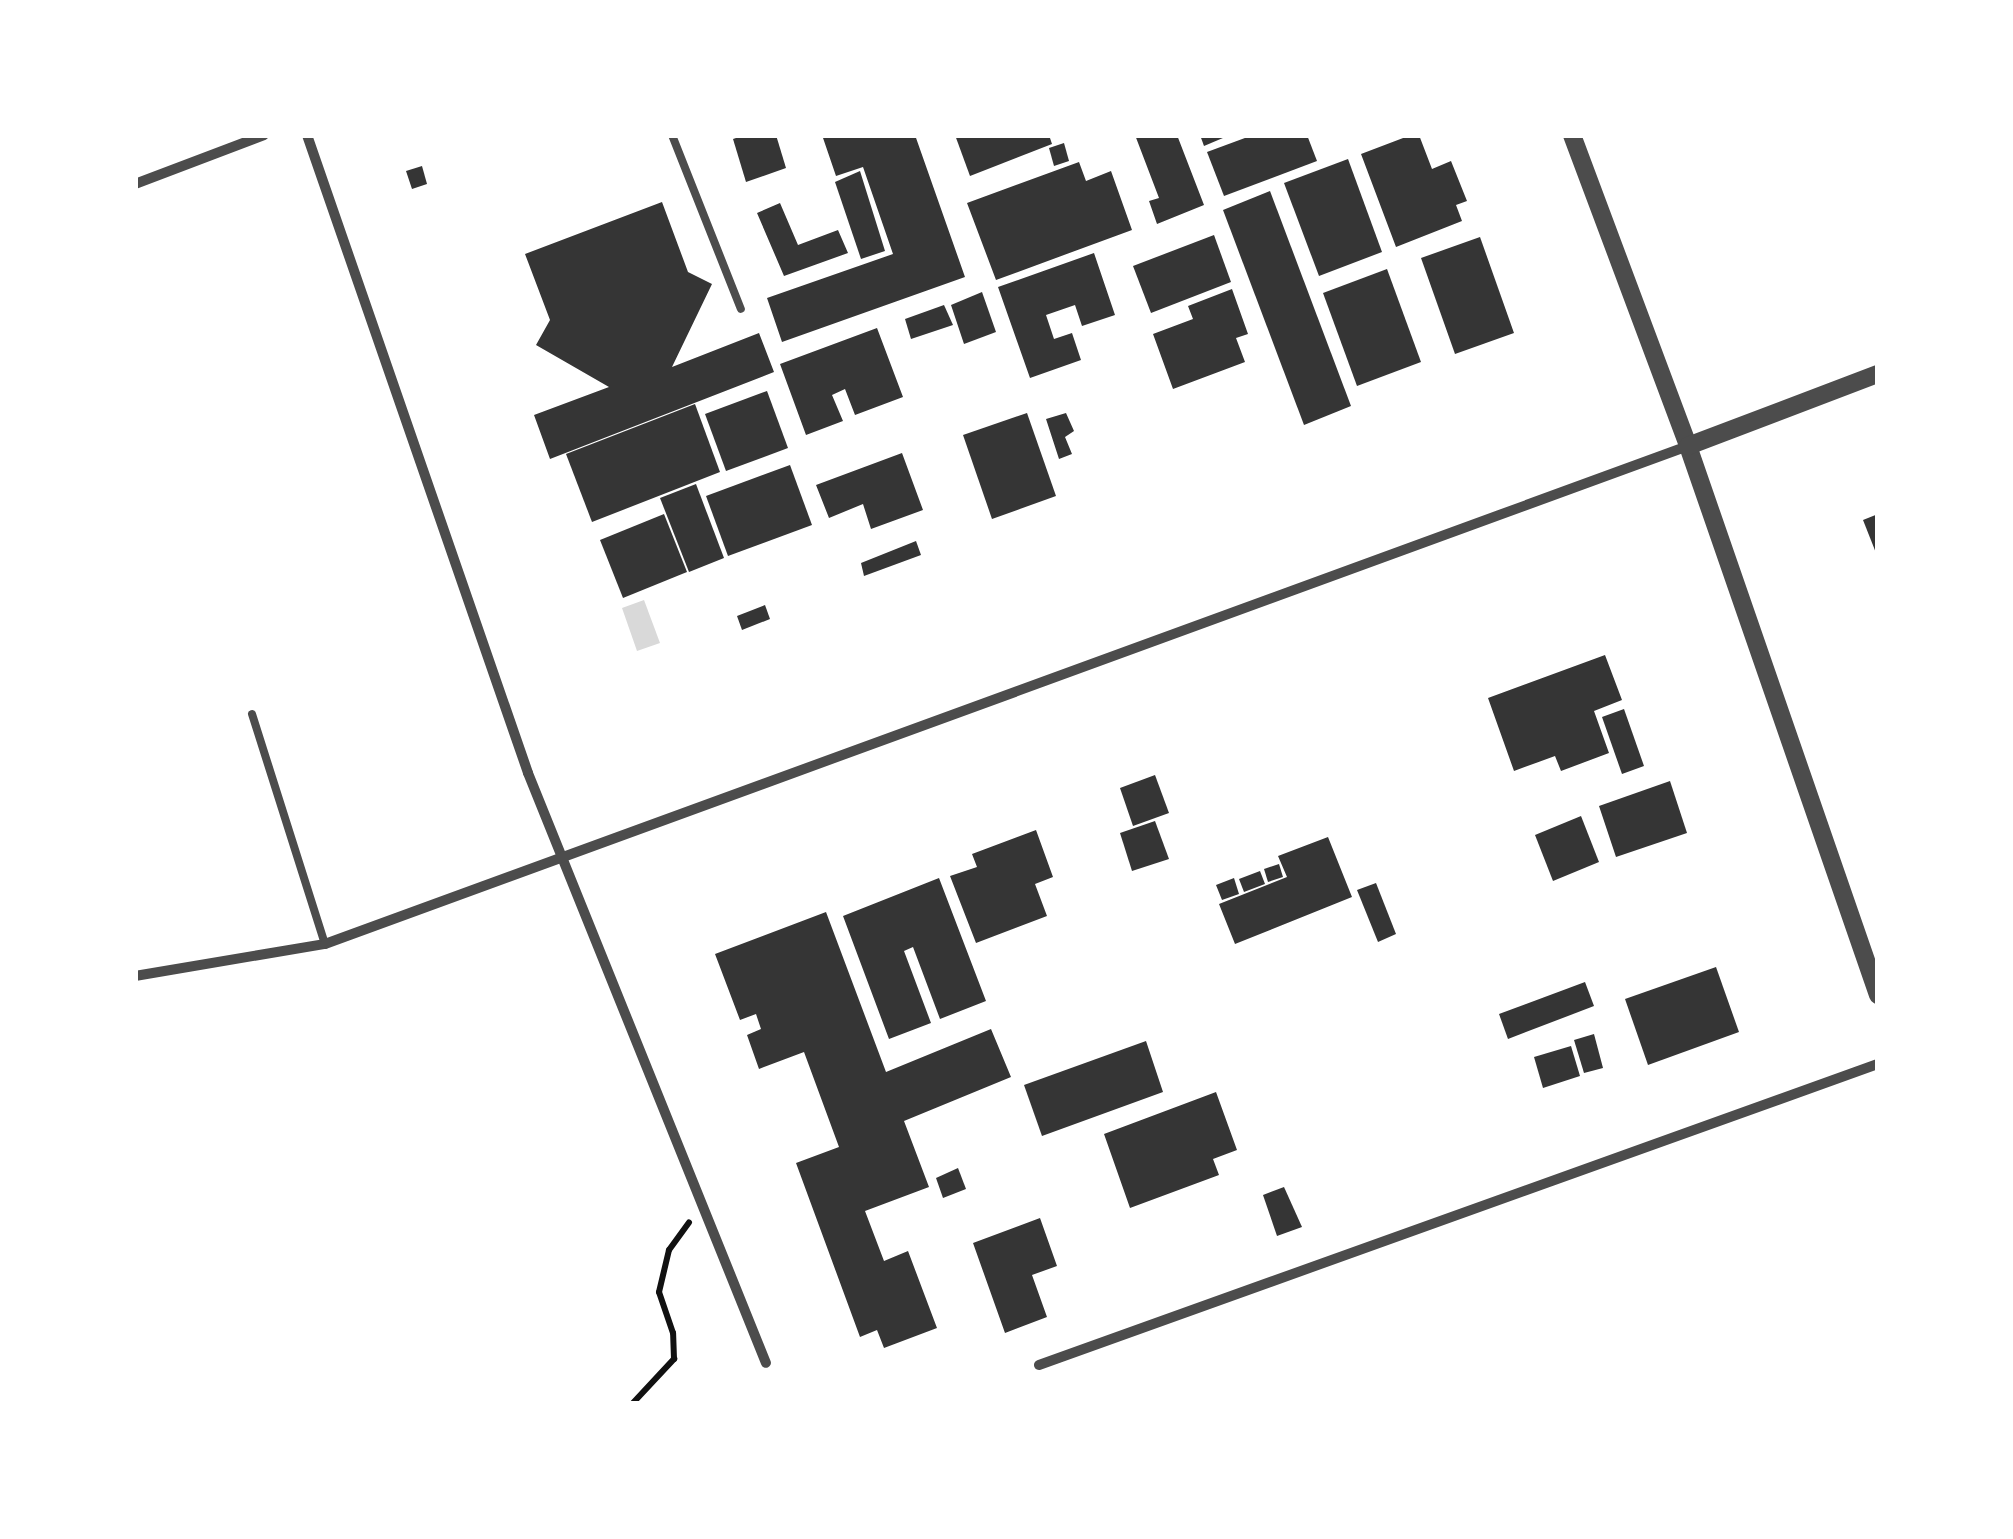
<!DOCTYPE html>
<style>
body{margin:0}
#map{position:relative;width:2013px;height:1539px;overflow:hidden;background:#fff;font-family:"Asap Condensed",sans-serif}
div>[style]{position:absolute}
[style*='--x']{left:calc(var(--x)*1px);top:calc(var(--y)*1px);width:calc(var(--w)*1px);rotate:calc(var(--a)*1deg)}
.water>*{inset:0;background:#d9d9d9}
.building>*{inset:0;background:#353535}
.path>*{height:6px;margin:-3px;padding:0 3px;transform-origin:3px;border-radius:3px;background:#111}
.service>*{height:8px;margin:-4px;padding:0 4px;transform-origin:4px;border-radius:4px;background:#4c4c4c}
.minor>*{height:10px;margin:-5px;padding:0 5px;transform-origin:5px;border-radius:5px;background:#4c4c4c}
.tertiary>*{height:18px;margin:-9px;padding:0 9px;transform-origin:9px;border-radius:9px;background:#4c4c4c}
span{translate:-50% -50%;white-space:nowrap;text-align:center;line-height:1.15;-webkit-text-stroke:8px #fff;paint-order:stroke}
.frame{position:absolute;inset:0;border:138px solid #fff;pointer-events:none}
</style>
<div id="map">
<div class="water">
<div style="clip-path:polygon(644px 600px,660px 643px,637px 651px,622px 608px)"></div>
</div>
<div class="building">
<div style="clip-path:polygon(745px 135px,776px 135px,786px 168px,746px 182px,733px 139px)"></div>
<div style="clip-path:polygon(822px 135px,915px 135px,965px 277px,782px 342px,767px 298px,893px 254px,863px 167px,836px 176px)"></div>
<div style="clip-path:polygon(955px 135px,1049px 135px,1052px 144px,970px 176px)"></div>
<div style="clip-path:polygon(1135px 135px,1177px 135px,1204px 205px,1157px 224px,1149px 201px,1159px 198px)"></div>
<div style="clip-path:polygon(1200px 135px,1230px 135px,1204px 146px)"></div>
<div style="clip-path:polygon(1253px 135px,1307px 135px,1317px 161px,1224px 196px,1207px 152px)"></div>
<div style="clip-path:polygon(1411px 135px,1419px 135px,1432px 169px,1451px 161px,1467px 201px,1456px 205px,1462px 221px,1396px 247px,1361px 154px)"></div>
<div style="clip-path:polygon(1064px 143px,1069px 161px,1054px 166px,1049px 148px)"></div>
<div style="clip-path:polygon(1348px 159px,1382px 252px,1319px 276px,1284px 183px)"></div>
<div style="clip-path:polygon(1079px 162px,1086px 181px,1111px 171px,1132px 230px,996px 280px,967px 203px)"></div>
<div style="clip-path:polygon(422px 166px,427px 184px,412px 189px,406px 171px)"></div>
<div style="clip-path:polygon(860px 171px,885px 251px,861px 259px,835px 182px)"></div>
<div style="clip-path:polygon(1270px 191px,1351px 406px,1304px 425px,1223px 210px)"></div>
<div style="clip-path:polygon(662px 202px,688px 272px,712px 284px,672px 367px,759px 333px,774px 372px,550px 459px,534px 415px,609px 387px,536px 345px,550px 320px,525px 254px)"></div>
<div style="clip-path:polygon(780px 203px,798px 245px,838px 230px,848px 253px,784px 276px,757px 213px)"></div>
<div style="clip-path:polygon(1214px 235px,1231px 282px,1151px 313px,1133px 266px)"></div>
<div style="clip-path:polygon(1480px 237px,1514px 333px,1455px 354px,1421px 258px)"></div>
<div style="clip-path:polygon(1094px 253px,1115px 315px,1082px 326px,1075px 305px,1046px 315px,1054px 339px,1072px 333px,1081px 360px,1030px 378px,998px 287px)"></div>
<div style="clip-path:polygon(1387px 269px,1421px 362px,1357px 386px,1323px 293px)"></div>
<div style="clip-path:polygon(1232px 289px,1248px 334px,1236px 338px,1245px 362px,1173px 389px,1153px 334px,1193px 319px,1188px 306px)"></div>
<div style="clip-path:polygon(982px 292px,996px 332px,964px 344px,951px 305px)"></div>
<div style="clip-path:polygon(944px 305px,953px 325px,911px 339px,905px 319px)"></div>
<div style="clip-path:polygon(877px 328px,903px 397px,855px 415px,845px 389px,832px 395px,843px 421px,806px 435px,780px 364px)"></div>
<div style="clip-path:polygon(767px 391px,788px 448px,726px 471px,705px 414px)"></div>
<div style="clip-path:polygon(695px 404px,720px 472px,592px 522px,566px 454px)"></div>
<div style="clip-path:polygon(1027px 413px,1056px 496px,992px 519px,963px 435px)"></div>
<div style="clip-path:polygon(1066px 413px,1074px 431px,1065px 437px,1072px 454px,1059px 459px,1046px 419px)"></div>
<div style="clip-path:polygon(902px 453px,923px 510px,871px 529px,863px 504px,829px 518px,816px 485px)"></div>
<div style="clip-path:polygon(790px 465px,812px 525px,728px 556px,706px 496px)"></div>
<div style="clip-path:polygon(696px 484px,724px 558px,689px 572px,660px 498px)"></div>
<div style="clip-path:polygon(664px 514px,687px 572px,623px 598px,600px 540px)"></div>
<div style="clip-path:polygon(1878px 514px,1878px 558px,1863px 520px)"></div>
<div style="clip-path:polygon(916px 541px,921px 555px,864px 576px,861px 563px)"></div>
<div style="clip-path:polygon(765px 605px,770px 619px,742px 630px,737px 616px)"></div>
<div style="clip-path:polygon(1605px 655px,1622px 700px,1594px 711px,1609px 753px,1561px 771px,1555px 756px,1514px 771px,1488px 698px)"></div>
<div style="clip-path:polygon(1624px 709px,1644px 766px,1622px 774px,1602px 717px)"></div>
<div style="clip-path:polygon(1155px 775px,1169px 813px,1133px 826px,1120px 788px)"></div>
<div style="clip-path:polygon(1670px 781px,1687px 833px,1616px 857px,1599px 806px)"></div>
<div style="clip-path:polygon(1581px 816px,1599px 862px,1553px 881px,1535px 835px)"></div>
<div style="clip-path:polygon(1155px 821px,1169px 859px,1132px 871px,1120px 833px)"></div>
<div style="clip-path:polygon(1036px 830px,1053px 877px,1035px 884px,1047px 916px,976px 943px,950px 876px,977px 867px,972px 854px)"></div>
<div style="clip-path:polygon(1328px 837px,1352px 897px,1235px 944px,1219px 904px,1287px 877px,1278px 856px)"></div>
<div style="clip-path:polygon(1279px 864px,1283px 877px,1268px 882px,1264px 869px)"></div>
<div style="clip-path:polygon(1260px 871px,1265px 884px,1244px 892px,1239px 879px)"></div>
<div style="clip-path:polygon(939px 878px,986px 1001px,940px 1019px,913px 947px,904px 951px,931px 1023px,889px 1039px,843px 916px)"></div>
<div style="clip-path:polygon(1234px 878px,1239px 894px,1222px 900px,1216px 885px)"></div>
<div style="clip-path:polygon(1376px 883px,1396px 934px,1378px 942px,1357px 890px)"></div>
<div style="clip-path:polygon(826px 912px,886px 1072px,991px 1029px,1011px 1077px,904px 1121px,929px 1187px,865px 1211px,884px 1261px,908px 1251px,937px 1328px,884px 1348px,877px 1330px,860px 1337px,796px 1163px,839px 1147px,804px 1052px,759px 1069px,747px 1035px,761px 1029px,756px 1014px,740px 1020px,715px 954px)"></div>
<div style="clip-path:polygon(1716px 967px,1739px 1032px,1648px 1065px,1625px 999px)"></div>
<div style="clip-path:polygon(1585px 982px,1594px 1006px,1508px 1039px,1499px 1014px)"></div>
<div style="clip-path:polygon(1594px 1034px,1603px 1068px,1584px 1073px,1574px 1040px)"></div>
<div style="clip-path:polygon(1146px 1041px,1163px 1092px,1042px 1136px,1024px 1085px)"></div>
<div style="clip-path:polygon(1571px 1046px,1580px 1076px,1543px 1088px,1534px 1057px)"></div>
<div style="clip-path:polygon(1216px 1092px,1237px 1150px,1213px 1159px,1219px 1175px,1130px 1208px,1104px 1134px)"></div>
<div style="clip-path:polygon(958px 1168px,966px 1189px,943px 1198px,936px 1178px)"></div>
<div style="clip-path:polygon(1284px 1187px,1302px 1227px,1277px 1236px,1263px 1195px)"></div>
<div style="clip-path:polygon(1040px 1218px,1057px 1266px,1032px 1275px,1047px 1317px,1005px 1333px,973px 1243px)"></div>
</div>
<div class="path">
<div style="--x:632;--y:1404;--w:62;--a:-47"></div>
<div style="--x:674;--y:1359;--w:26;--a:-92"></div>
<div style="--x:673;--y:1333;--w:43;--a:-108.9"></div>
<div style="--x:659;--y:1292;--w:43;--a:-76.6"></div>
<div style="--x:669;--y:1250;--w:34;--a:-54"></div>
</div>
<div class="service">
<div style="--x:672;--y:135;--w:187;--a:68.4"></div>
<div style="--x:252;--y:714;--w:241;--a:72.4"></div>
</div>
<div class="minor">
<div style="--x:307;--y:135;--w:675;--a:70.89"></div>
<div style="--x:528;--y:773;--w:636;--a:68.03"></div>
<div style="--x:135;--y:184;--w:138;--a:-20.8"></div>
<div style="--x:135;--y:976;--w:193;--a:-9.6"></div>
<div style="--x:325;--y:944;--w:1451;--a:-20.07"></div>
<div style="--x:1039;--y:1365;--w:891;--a:-19.74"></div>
</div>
<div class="tertiary">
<div style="--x:1572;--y:135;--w:332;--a:69.5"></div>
<div style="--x:1688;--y:446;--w:581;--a:70.91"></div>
<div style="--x:1688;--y:446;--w:203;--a:-20.8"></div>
</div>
<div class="frame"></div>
</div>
